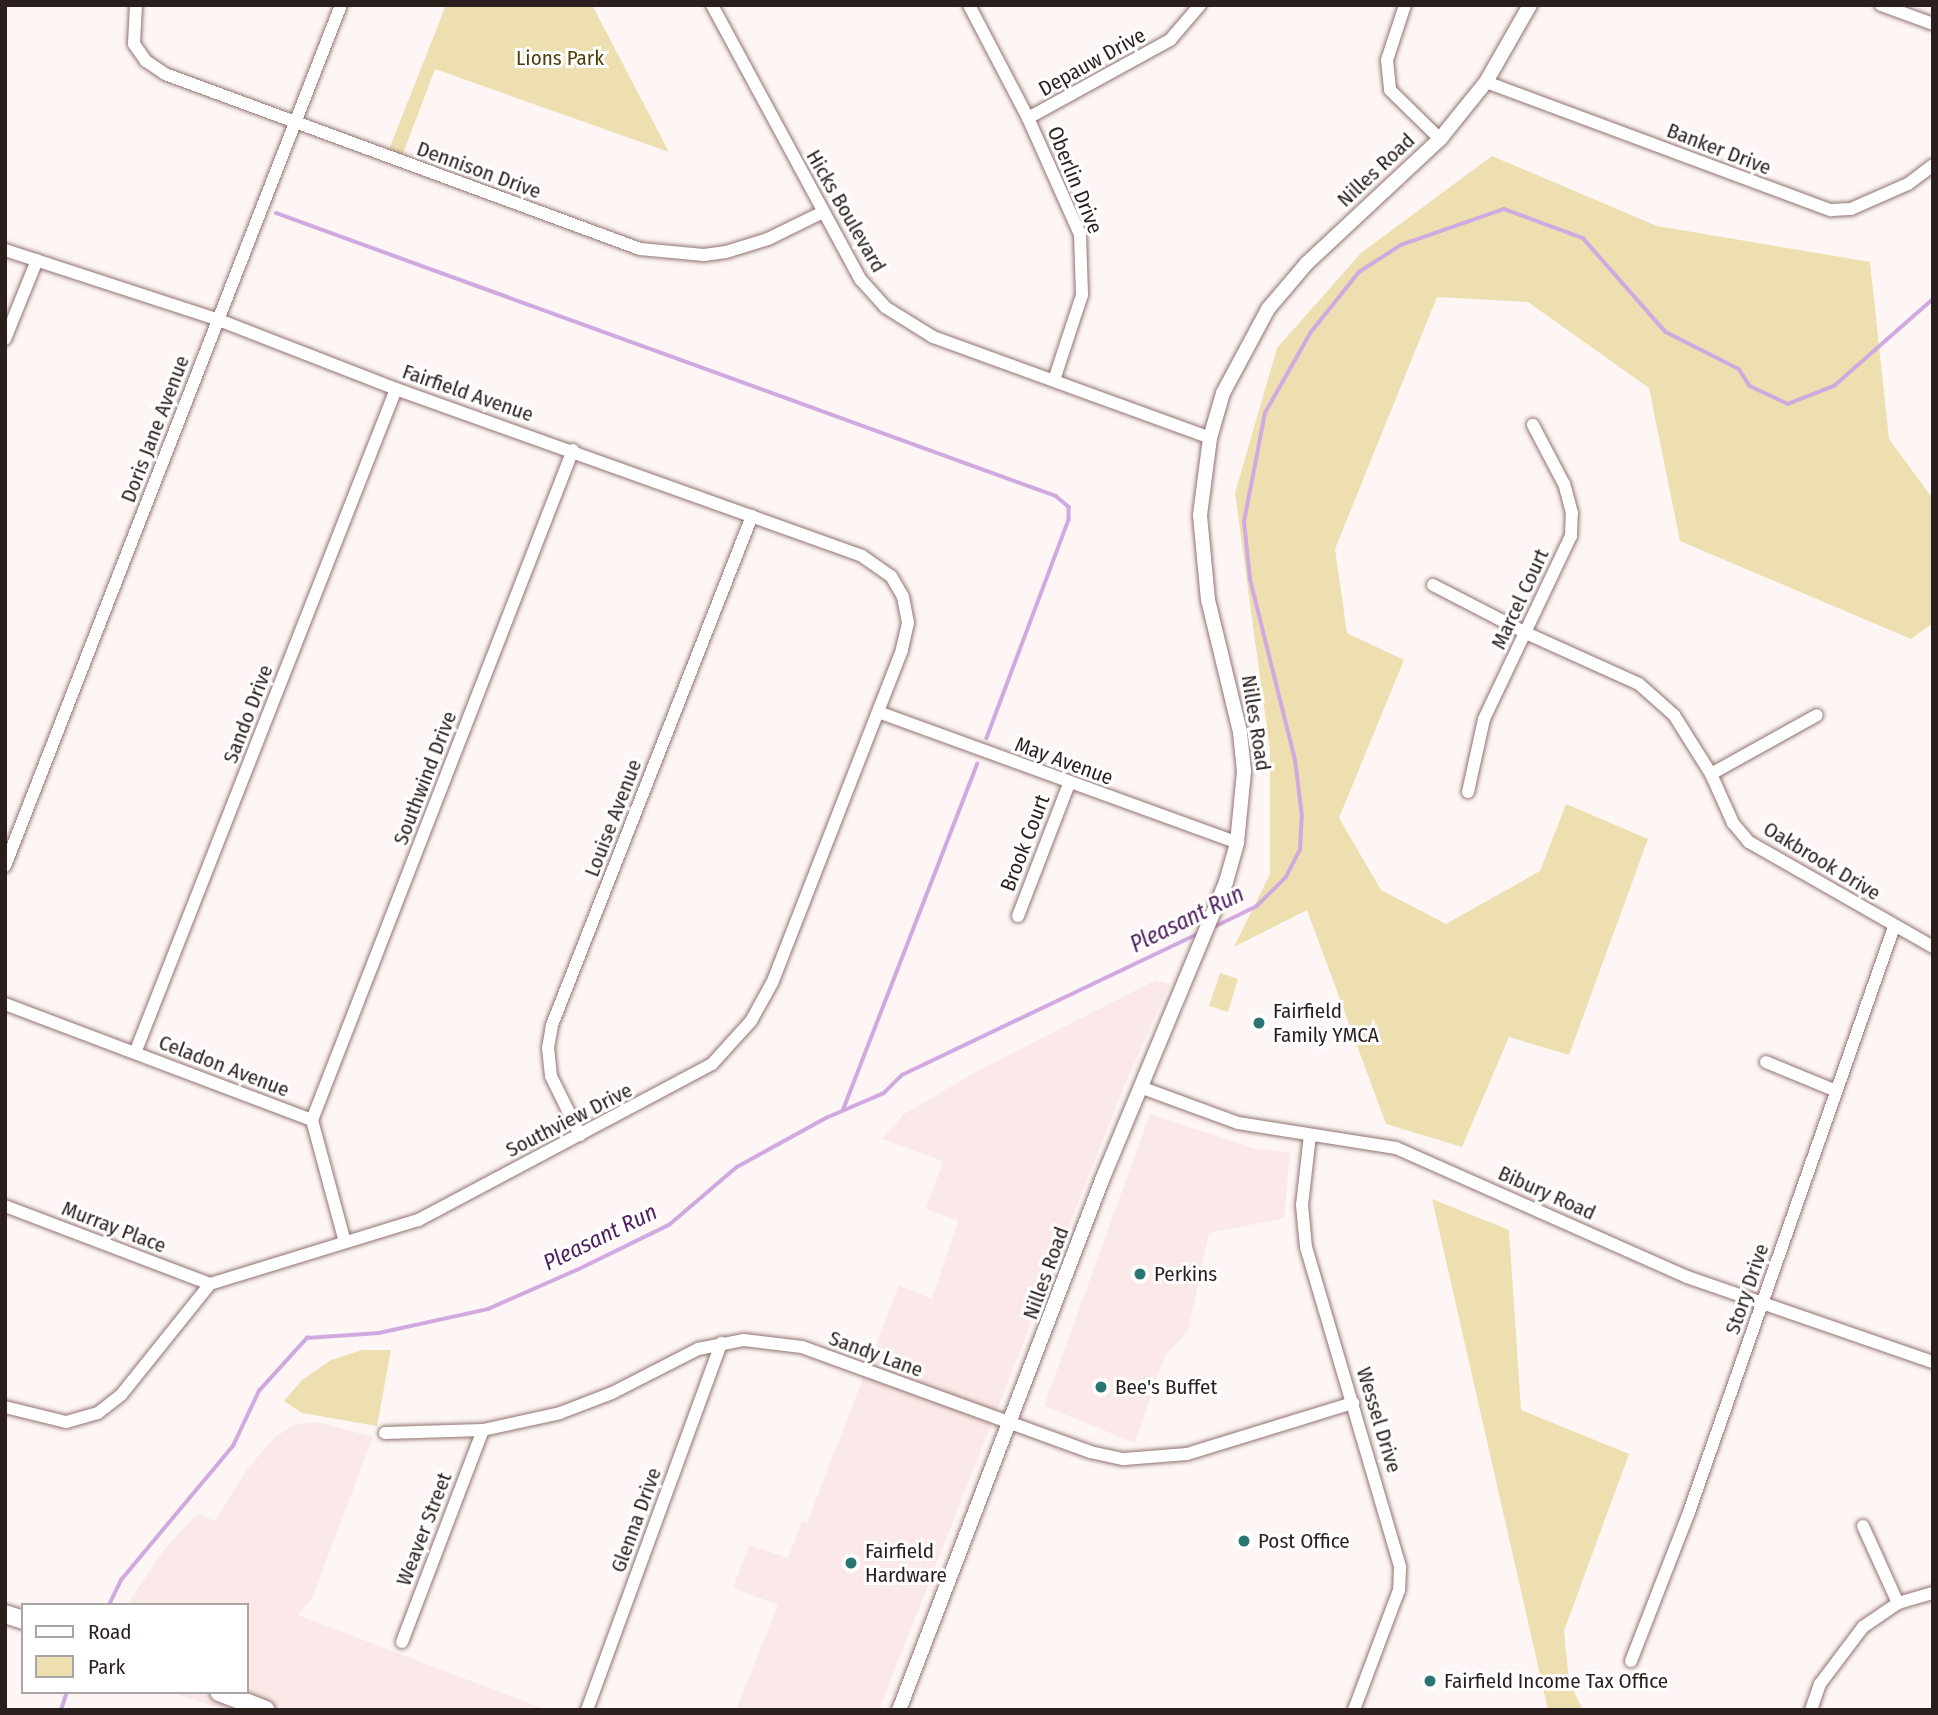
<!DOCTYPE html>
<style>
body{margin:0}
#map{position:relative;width:1938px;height:1715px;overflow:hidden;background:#fdf6f5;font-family:"Fira Sans Condensed",sans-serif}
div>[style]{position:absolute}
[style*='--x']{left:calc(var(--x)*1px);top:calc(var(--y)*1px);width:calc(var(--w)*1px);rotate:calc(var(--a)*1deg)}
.built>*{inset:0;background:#fae9e8}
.green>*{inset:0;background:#eedfb1}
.stream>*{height:3.5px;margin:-1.75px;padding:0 1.75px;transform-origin:1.75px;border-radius:1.75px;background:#d0a9e1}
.roads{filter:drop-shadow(0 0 2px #907370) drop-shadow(0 0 2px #907370)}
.minor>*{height:12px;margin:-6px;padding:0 6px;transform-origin:6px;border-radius:6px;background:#fff}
.tertiary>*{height:14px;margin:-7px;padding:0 7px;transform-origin:7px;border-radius:7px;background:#fff}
.primary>*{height:18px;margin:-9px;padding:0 9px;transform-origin:9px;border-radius:9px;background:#fff}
.dots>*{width:19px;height:19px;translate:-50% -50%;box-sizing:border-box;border:4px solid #fff;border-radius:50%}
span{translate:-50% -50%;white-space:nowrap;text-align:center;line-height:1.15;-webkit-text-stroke:6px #fff;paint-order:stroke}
.park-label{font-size:21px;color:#4e3f08}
.street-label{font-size:21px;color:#2b1f1e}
.poi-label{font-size:21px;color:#2b1f1e}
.left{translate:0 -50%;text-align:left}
.water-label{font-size:23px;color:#4d1d5f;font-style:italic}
.frame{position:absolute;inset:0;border:7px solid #2b1f1e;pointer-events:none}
.legend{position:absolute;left:21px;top:1603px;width:228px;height:91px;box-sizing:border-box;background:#fff;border:2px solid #aaa5a5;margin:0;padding:9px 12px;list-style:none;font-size:21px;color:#2b1f1e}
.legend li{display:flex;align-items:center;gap:14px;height:35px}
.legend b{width:35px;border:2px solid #aaa5a5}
</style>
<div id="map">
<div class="built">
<div style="clip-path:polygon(1156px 980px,1170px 984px,1124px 1086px,879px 1710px,736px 1710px,778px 1605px,733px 1588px,749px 1545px,788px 1558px,802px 1521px,807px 1523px,899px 1285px,932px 1299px,958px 1221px,926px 1209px,943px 1161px,882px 1139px,904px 1114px,981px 1069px)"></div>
<div style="clip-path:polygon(1150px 1114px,1253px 1148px,1290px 1153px,1284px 1218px,1209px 1233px,1188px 1331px,1165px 1355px,1135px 1443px,1044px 1406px)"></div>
<div style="clip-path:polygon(317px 1422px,373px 1437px,312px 1598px,298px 1615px,547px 1710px,225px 1710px,170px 1692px,247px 1692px,247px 1605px,127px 1605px,164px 1550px,197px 1514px,215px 1521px,248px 1468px,275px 1437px,296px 1424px)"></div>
</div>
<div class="green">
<div style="clip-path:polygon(446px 5px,592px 5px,669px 152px,435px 69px,400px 162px,386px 157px)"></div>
<div style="clip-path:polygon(1492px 156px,1657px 226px,1870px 262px,1889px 439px,1933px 499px,1933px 623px,1911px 639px,1680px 541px,1649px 388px,1528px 302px,1437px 297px,1335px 549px,1347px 633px,1404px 660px,1339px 818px,1381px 890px,1446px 924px,1540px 871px,1566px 804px,1648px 839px,1569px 1055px,1509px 1037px,1462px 1147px,1386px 1124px,1307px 910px,1234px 947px,1270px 874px,1270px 751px,1235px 493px,1277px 348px,1361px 253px)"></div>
<div style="clip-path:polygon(1220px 973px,1238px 979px,1228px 1012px,1209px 1006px)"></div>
<div style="clip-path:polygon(1432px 1199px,1509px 1230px,1521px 1410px,1629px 1454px,1564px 1631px,1569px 1682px,1583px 1710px,1548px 1710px)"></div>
<div style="clip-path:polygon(362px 1350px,391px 1350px,377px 1426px,302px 1413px,284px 1401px,302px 1380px,331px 1360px)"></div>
</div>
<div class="stream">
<div style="--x:276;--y:213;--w:830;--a:19.94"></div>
<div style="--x:1056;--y:496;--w:17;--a:40"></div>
<div style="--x:1069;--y:507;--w:13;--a:90"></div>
<div style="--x:1069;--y:520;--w:233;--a:110.6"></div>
<div style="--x:1214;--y:927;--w:48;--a:-26"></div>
<div style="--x:1257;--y:906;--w:41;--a:-45"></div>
<div style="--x:1286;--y:877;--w:30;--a:-63"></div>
<div style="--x:1300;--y:850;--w:33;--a:-87"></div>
<div style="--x:1302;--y:817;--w:57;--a:-97"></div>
<div style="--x:1295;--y:760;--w:187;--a:-104"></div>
<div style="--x:1250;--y:579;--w:57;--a:-96"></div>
<div style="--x:1244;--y:522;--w:111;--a:-79.1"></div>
<div style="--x:1265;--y:413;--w:93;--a:-60.4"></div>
<div style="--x:1311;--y:332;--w:77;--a:-51.3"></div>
<div style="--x:1359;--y:272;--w:50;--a:-32.7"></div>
<div style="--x:1401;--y:245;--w:109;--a:-19.3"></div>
<div style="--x:1504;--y:209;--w:84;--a:20.2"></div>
<div style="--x:1583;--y:238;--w:125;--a:48.6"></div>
<div style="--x:1666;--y:332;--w:82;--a:26.9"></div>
<div style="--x:1739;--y:369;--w:20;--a:57"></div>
<div style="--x:1750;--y:386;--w:42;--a:25.3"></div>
<div style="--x:1788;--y:404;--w:49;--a:-21.4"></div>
<div style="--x:1834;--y:386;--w:132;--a:-41.3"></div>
<div style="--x:843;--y:1110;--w:371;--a:-68.8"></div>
<div style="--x:109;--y:1605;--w:28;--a:-64"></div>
<div style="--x:121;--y:1580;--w:175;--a:-50.1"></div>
<div style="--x:233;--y:1446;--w:61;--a:-64.7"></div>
<div style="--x:259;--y:1391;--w:72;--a:-47.8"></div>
<div style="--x:307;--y:1338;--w:72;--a:-4"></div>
<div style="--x:379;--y:1333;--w:112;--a:-12.4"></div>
<div style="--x:488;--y:1309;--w:97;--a:-23.7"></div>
<div style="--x:577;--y:1270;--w:102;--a:-26.1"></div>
<div style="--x:669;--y:1225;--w:89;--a:-40.5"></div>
<div style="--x:737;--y:1167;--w:102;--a:-28.8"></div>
<div style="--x:826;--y:1118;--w:63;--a:-23.3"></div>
<div style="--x:884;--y:1093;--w:25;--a:-45"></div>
<div style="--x:902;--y:1075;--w:330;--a:-25.5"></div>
<div style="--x:61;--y:1710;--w:19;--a:-72"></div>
</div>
<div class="roads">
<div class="minor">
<div style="--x:136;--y:5;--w:39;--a:93"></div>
<div style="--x:134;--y:44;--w:21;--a:55"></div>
<div style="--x:146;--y:61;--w:23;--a:34"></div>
<div style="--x:165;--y:74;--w:506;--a:20.22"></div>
<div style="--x:640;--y:249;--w:64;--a:5.4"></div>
<div style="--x:704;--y:255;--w:22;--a:-8"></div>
<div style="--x:726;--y:252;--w:44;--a:-17.2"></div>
<div style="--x:768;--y:239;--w:61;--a:-26.1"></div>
<div style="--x:712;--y:5;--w:313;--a:61.6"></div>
<div style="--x:861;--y:280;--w:36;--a:48"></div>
<div style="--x:885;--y:307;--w:57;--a:32"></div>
<div style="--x:933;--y:337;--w:295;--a:20"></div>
<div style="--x:969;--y:5;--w:127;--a:62.4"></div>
<div style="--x:1028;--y:118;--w:127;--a:65.9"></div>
<div style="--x:1080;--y:234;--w:61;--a:88.1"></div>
<div style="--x:1082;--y:295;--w:89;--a:108.2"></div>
<div style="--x:1405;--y:5;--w:58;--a:108.1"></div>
<div style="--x:1387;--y:60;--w:30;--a:84"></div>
<div style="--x:1390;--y:90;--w:70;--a:44.4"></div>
<div style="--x:1881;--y:5;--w:55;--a:20.1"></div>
<div style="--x:1486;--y:82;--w:368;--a:20.4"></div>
<div style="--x:1831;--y:210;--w:20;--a:-3"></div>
<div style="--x:1851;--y:209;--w:62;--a:-23.7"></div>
<div style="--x:1908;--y:184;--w:31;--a:-37"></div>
<div style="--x:1028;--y:118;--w:162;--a:-28.8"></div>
<div style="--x:1170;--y:40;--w:46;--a:-49.4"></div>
<div style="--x:5;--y:250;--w:225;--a:18.1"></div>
<div style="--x:219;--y:320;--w:190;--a:21.3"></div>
<div style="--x:396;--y:389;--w:495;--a:19.7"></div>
<div style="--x:862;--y:556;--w:35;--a:35"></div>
<div style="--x:891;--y:576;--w:24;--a:60"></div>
<div style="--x:903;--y:597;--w:26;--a:79"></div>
<div style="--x:908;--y:623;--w:28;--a:103"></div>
<div style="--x:902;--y:650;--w:357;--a:111.3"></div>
<div style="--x:772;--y:983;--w:43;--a:118.9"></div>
<div style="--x:751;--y:1021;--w:58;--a:132.2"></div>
<div style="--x:712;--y:1064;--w:333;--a:152"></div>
<div style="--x:418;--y:1220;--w:218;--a:162.9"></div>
<div style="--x:210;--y:1284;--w:142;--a:128.7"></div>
<div style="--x:121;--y:1395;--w:29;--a:142"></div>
<div style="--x:98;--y:1413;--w:33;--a:164"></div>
<div style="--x:66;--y:1422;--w:63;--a:-166.2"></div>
<div style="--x:5;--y:339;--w:85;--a:-67.9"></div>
<div style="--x:1433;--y:585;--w:105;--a:27.3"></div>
<div style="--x:1526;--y:633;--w:124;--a:24.3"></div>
<div style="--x:1639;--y:684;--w:47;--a:41.5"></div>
<div style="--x:1674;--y:715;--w:70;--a:57.9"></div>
<div style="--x:1711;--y:774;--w:54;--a:65.8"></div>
<div style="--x:1733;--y:823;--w:25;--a:50"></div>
<div style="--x:1749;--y:842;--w:212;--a:29.7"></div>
<div style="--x:878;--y:712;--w:382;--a:20"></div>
<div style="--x:1711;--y:774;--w:121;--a:-29.1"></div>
<div style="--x:1468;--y:792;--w:75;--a:-77.6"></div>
<div style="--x:1484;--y:719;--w:203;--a:-64.6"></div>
<div style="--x:1571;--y:536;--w:23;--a:-88"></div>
<div style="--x:1572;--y:513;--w:30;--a:-105"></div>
<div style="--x:1564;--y:484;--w:67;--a:-117.7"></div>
<div style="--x:5;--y:866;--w:924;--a:-68.68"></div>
<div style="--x:1018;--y:916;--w:142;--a:-68.9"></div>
<div style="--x:5;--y:1004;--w:328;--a:20.7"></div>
<div style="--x:135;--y:1053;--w:713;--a:-68.54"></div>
<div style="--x:1766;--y:1062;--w:74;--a:22.4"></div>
<div style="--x:1140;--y:1087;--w:104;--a:20.2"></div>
<div style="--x:1238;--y:1123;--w:160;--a:9"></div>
<div style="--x:1396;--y:1148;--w:318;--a:23.9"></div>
<div style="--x:1687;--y:1277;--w:260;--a:19.1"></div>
<div style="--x:312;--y:1120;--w:719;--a:-68.72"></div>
<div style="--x:312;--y:1120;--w:126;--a:74.9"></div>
<div style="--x:580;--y:1135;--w:66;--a:-116.2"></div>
<div style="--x:551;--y:1076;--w:28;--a:-96"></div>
<div style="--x:548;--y:1048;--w:23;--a:-80"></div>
<div style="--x:552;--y:1025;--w:547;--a:-68.55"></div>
<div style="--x:1310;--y:1135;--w:70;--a:96.5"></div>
<div style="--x:1302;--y:1205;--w:42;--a:84.6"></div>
<div style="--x:1306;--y:1247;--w:334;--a:73.6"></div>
<div style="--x:1400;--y:1567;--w:23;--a:92"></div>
<div style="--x:1399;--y:1590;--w:128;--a:110.6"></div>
<div style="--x:5;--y:1206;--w:219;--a:20.8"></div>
<div style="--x:385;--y:1433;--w:98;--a:-1.8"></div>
<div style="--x:483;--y:1430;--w:79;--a:-12.4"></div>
<div style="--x:560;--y:1413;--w:56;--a:-21"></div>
<div style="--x:612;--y:1393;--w:97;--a:-27.1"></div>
<div style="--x:698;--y:1349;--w:47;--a:-11.1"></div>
<div style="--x:744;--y:1340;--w:58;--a:6.9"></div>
<div style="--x:802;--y:1347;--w:307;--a:20"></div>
<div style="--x:1090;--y:1452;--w:35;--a:12"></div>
<div style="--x:1124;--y:1459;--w:63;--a:-4.5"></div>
<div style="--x:1187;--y:1454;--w:174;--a:-17.1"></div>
<div style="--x:1863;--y:1526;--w:85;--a:65.6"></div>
<div style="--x:402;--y:1642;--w:227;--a:-69.1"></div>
<div style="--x:1631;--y:1661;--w:160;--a:-68.7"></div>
<div style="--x:1689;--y:1512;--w:620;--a:-70.69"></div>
<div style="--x:587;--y:1710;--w:391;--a:-69.9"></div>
<div style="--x:1811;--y:1710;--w:28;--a:-71"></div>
<div style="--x:1820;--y:1684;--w:71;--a:-53"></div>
<div style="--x:1863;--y:1627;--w:42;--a:-34.4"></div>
<div style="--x:1898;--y:1603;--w:36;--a:-16"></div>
</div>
<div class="tertiary">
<div style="--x:899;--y:1710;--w:568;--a:-69.04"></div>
<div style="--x:1102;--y:1180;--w:323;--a:-67.4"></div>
<div style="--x:1226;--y:882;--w:41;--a:-74.2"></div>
<div style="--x:1237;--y:843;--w:72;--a:-84.4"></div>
<div style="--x:1244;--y:771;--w:39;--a:-96"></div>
<div style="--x:1240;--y:732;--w:136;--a:-103.6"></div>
<div style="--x:1208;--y:600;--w:85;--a:-95.4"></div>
<div style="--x:1200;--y:515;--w:78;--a:-82.6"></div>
<div style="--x:1210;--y:438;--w:47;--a:-73.9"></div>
<div style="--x:1223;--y:393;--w:95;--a:-61.8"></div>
<div style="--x:1268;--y:309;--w:60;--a:-49.7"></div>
<div style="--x:1307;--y:263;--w:182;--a:-43"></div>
<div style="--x:1440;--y:139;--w:73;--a:-51.1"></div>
<div style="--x:1486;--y:82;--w:89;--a:-60.3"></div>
</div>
<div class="primary">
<div style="--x:5;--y:1614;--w:19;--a:18"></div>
<div style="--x:219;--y:1692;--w:50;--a:21"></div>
</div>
</div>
<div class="dots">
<div style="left:1259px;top:1023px;background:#2a7474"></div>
<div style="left:1140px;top:1274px;background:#2a7474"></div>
<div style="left:1101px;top:1387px;background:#2a7474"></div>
<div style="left:1244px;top:1541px;background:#2a7474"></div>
<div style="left:851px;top:1563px;background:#2a7474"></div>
<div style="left:1430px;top:1681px;background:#2a7474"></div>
</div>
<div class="park-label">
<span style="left:560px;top:58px">Lions Park</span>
</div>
<div class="street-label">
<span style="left:1092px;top:62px;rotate:-29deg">Depauw Drive</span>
<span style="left:1719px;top:149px;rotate:21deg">Banker Drive</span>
<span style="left:479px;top:170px;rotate:20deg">Dennison Drive</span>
<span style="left:1376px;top:170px;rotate:-43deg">Nilles Road</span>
<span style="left:1075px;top:180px;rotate:68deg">Oberlin Drive</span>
<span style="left:846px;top:211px;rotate:60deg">Hicks Boulevard</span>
<span style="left:468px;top:393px;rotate:19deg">Fairfield Avenue</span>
<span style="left:155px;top:429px;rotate:-69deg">Doris Jane Avenue</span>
<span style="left:1520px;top:599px;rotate:-65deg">Marcel Court</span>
<span style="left:248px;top:714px;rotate:-69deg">Sando Drive</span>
<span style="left:1256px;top:723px;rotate:81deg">Nilles Road</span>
<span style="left:1064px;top:761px;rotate:20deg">May Avenue</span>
<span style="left:425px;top:778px;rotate:-69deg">Southwind Drive</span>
<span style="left:613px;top:818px;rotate:-69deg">Louise Avenue</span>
<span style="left:1025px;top:843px;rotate:-69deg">Brook Court</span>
<span style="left:1822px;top:861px;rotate:31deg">Oakbrook Drive</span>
<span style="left:224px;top:1066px;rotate:21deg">Celadon Avenue</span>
<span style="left:569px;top:1120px;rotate:-27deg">Southview Drive</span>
<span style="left:1547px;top:1193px;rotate:24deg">Bibury Road</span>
<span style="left:114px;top:1227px;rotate:21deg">Murray Place</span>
<span style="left:1046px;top:1273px;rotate:-70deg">Nilles Road</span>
<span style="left:1747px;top:1289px;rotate:-71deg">Story Drive</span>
<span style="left:876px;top:1354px;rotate:20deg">Sandy Lane</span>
<span style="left:1379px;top:1420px;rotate:73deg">Wessel Drive</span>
<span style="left:636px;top:1520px;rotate:-70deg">Glenna Drive</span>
<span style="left:424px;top:1529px;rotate:-69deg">Weaver Street</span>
</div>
<div class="poi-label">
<span class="left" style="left:1273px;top:1023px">Fairfield<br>Family YMCA</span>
<span class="left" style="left:1154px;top:1274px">Perkins</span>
<span class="left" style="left:1115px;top:1387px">Bee's Buffet</span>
<span class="left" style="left:1258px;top:1541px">Post Office</span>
<span class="left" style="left:865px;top:1563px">Fairfield<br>Hardware</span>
<span class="left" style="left:1444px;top:1681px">Fairfield Income Tax Office</span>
</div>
<div class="water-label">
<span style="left:1187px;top:919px;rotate:-26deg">Pleasant Run</span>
<span style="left:600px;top:1237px;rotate:-26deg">Pleasant Run</span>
</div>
<div class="frame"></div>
<ul class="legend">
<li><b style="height:9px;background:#fff"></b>Road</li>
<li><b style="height:19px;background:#eedfb1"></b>Park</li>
</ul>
</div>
